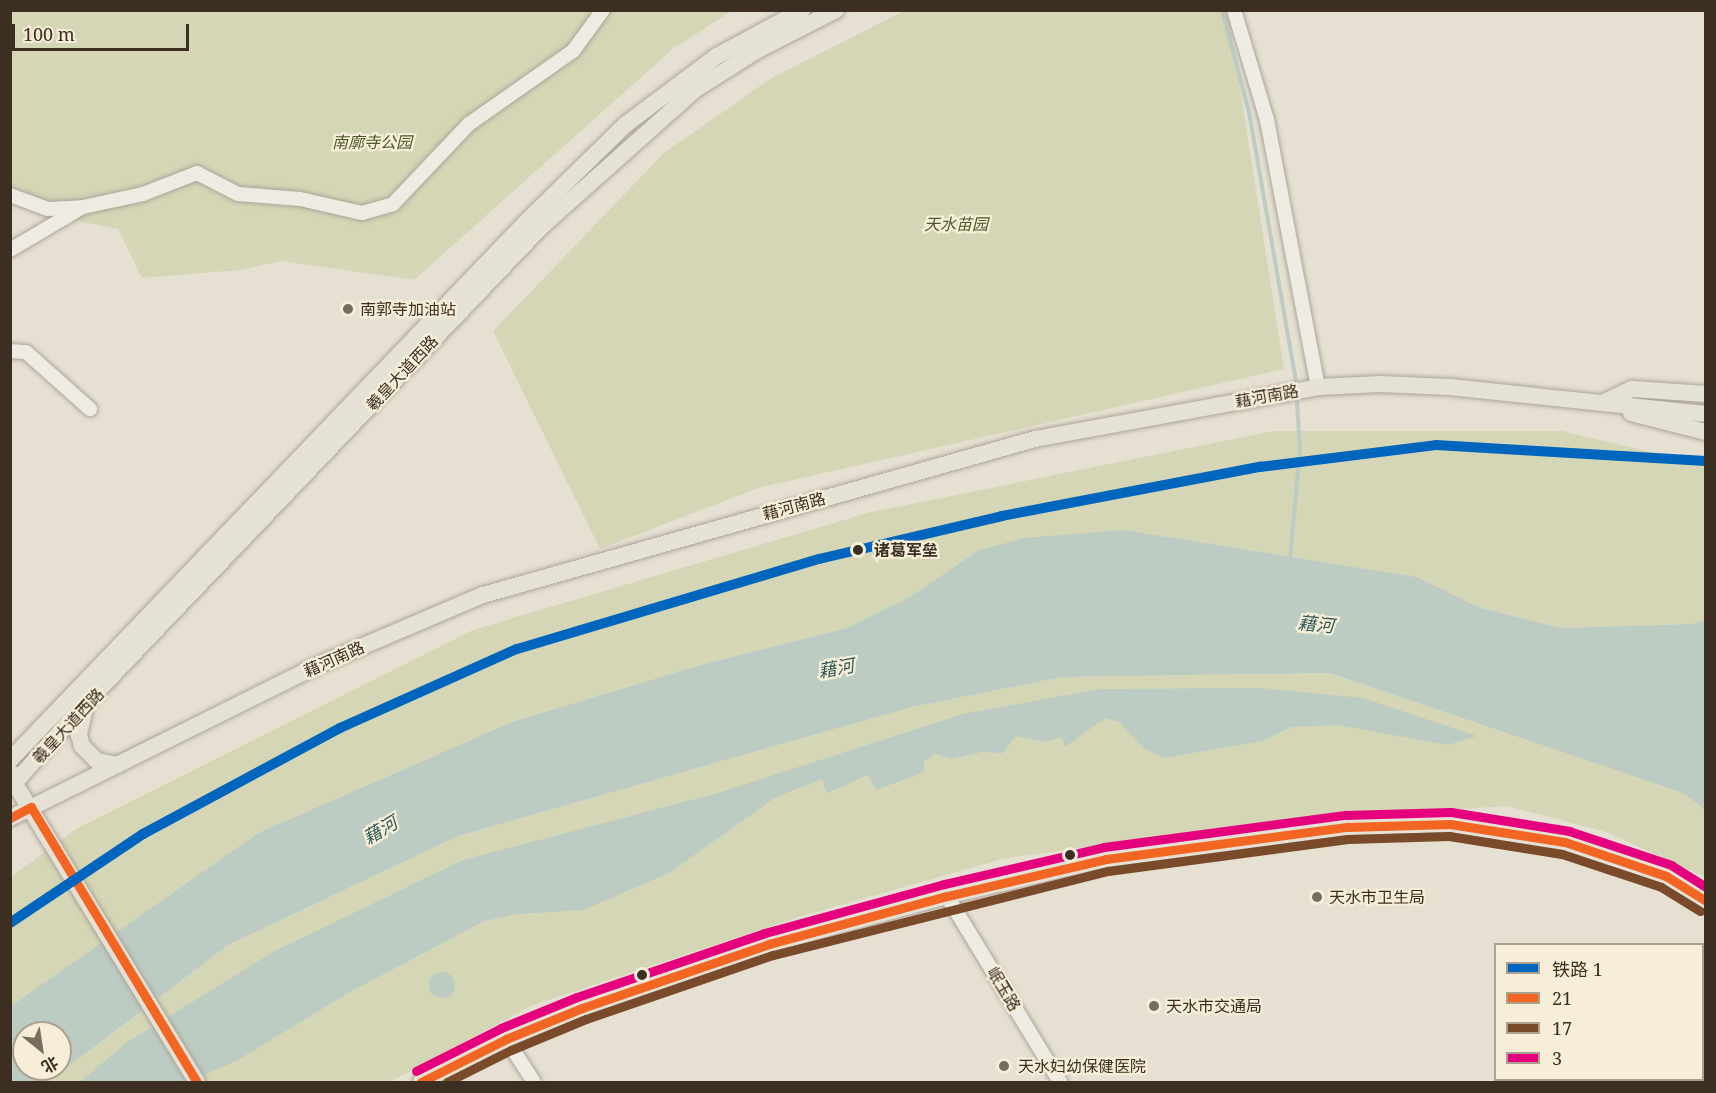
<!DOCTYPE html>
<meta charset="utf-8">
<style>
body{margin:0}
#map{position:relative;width:1716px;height:1093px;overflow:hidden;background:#e6e0d2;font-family:"Noto Serif","Noto Sans SC",serif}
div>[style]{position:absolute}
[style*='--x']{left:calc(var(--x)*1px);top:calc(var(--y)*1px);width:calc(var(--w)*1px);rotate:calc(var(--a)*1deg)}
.green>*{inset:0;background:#d5d6b5}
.water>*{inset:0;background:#bcccc3}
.round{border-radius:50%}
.stream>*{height:4px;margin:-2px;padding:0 2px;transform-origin:2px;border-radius:2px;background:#bcccc3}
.roads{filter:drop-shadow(0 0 2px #aca59a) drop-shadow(0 0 2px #aca59a)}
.minor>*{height:14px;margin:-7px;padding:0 7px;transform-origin:7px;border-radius:7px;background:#eeebe3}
.major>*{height:16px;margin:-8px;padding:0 8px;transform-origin:8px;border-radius:8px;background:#e6e1d5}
.bus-1>*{height:9px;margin:-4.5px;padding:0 4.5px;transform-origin:4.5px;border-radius:4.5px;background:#f26522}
.bus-2>*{height:9px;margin:-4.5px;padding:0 4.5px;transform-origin:4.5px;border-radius:4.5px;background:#7a4b2a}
.bus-3>*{height:9px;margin:-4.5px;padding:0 4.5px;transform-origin:4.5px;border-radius:4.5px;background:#e5007d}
.rail-1>*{height:10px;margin:-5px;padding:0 5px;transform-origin:5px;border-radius:5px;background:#0065bd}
.dots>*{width:16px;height:16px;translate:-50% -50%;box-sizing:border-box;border:3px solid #f6eed9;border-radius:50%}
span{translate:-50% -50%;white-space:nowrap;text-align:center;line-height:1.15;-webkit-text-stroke:4.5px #f6eed9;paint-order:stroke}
.park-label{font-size:16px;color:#4b5828;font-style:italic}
.poi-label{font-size:16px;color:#3c2e21}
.left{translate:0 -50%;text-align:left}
.street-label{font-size:16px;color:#3c2e21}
.stop-label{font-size:16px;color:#3c2e21;font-weight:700}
.water-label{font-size:18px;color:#315b59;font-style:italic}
.frame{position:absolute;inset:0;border:12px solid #3c2e21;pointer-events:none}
.legend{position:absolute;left:1494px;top:943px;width:210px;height:138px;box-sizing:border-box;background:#f6eed9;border:2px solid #aca18f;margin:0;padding:8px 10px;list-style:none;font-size:18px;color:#3c2e21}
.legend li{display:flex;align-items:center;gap:12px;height:30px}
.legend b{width:30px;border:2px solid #aca18f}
.north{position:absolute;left:12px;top:1021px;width:60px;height:60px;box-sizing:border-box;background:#f6eed9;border:2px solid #aca18f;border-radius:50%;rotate:150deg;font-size:16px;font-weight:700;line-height:24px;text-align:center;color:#3c2e21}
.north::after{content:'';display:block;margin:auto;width:21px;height:27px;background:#786c5f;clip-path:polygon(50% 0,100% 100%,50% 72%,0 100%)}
.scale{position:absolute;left:12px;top:24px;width:177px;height:27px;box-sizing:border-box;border:3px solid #3c2e21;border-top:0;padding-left:8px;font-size:18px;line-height:21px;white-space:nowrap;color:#3c2e21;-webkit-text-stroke:4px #f6eed9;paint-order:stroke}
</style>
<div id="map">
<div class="green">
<div style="clip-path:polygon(11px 11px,732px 11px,674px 48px,414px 280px,281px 261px,240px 270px,142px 278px,118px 229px,56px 217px,11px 197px)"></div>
<div style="clip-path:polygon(904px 11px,1228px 11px,1284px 369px,758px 488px,600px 549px,493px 331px,664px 153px,773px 77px)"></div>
<div style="clip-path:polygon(1273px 431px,1562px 431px,1705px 465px,1705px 620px,1691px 624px,1561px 628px,1478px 607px,1417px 577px,1124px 530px,977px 551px,910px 597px,847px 628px,697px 666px,512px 722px,258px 833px,11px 1006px,11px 877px,76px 829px,473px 630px,871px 512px)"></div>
<div style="clip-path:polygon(1330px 673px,1683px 793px,1705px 810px,1705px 877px,1606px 832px,1507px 806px,1253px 823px,1002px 859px,802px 916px,533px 1005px,390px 1082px,48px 1082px,228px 945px,458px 836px,912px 707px,1062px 677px)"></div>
</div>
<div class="water">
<div style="clip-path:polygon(evenodd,1124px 530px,1417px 577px,1478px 607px,1561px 628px,1691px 624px,1705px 620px,1705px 810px,1683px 793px,1330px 673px,1062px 677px,912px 707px,458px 836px,228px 945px,48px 1082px,11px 1082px,11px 1006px,258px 833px,512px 722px,697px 666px,847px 628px,910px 597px,977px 551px,1024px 538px,1124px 530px,24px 1033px,60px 1033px,60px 1069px,24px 1069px,24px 1033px)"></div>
<div style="clip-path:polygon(1262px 688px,1363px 698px,1477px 736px,1448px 745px,1338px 725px,1291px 727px,1262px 741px,1164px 758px,1144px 748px,1119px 722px,1105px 718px,1065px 747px,1061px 737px,1046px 742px,1016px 736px,1003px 753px,982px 752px,951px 759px,934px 753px,924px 762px,924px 772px,876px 790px,868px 775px,827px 793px,822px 779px,776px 797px,669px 873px,583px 910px,518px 914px,484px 921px,350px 992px,236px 1061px,186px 1082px,80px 1082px,126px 1043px,273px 952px,463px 860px,718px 793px,963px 714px,1100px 689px)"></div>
<div class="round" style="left:429px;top:972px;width:26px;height:26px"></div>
</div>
<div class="stream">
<div style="--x:1222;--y:10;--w:106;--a:75.2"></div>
<div style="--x:1249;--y:112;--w:272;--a:80.1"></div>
<div style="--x:1290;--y:559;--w:109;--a:-84.8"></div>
<div style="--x:1300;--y:450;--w:48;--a:-93.6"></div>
</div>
<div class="roads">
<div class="minor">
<div style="--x:1234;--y:10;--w:115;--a:73.3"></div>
<div style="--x:1267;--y:120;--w:272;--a:79.2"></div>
<div style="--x:10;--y:195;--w:40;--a:20.2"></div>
<div style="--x:48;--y:209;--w:35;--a:-3"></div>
<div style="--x:83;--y:207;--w:61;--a:-12.2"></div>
<div style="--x:143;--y:194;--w:58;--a:-21.3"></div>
<div style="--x:197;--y:173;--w:46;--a:27.1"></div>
<div style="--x:238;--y:194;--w:62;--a:4.6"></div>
<div style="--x:300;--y:199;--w:64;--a:12.7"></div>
<div style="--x:362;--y:213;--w:32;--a:-16"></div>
<div style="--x:393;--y:204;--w:110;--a:-46.5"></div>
<div style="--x:469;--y:124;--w:127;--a:-35.1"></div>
<div style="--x:573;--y:51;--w:51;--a:-53.8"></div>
<div style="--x:10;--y:250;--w:82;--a:-30.6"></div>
<div style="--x:10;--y:351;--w:16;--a:4"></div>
<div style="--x:26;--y:352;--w:86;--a:41.7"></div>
<div style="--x:947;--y:896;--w:218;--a:58.7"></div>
<div style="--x:1702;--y:1028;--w:4;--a:-27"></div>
<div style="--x:506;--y:1039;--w:51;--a:56.9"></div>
<div style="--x:1609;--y:1082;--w:5;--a:-22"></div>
</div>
<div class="major">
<div style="--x:1602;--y:403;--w:33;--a:-25"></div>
<div style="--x:1632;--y:389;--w:74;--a:3.9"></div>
<div style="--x:1631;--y:413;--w:77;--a:14.2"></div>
<div style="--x:86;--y:704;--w:32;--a:103"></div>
<div style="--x:79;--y:735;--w:11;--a:75"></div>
<div style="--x:82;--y:746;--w:21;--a:45"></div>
<div style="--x:97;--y:761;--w:21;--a:11"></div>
<div style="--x:10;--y:760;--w:747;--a:-46.19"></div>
<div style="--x:527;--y:221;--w:137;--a:-44.4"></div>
<div style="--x:625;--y:125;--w:115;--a:-36.9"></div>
<div style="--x:717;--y:56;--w:97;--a:-28.4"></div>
<div style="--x:13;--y:774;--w:10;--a:79"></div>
<div style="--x:15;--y:784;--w:349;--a:58.6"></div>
<div style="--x:10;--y:788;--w:115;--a:-48.2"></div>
<div style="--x:87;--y:702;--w:657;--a:-46.29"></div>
<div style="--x:541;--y:227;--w:208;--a:-41.7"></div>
<div style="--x:696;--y:89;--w:73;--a:-32.2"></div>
<div style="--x:758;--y:50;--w:88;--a:-27.1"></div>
<div style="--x:10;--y:818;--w:339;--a:-26.4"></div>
<div style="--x:314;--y:667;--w:184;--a:-23.1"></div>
<div style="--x:483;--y:595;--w:574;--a:-15.78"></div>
<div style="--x:1035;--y:439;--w:288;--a:-10.4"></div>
<div style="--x:1318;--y:387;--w:62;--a:-2.8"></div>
<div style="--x:1380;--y:384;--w:70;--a:2.5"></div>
<div style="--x:1450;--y:387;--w:257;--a:6"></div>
<div style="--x:421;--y:1082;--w:95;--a:-26.8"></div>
<div style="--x:506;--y:1039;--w:82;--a:-22.2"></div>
<div style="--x:582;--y:1008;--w:198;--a:-18.9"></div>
<div style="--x:769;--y:944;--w:184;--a:-15.1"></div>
<div style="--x:947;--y:896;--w:163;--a:-13.1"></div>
<div style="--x:1106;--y:859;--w:243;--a:-7.6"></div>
<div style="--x:1347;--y:827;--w:103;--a:-1.7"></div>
<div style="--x:1450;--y:824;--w:116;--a:8.9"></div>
<div style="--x:1565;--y:842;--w:107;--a:18.6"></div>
<div style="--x:1666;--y:876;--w:47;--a:32"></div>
</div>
</div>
<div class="bus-1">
<div style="--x:10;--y:818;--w:24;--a:-28"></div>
<div style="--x:31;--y:807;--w:321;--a:58.9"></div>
<div style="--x:421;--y:1082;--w:95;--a:-26.8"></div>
<div style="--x:506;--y:1039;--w:82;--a:-22.2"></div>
<div style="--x:582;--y:1008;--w:198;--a:-18.9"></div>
<div style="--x:769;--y:944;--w:184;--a:-15.1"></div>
<div style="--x:947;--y:896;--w:163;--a:-13.1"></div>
<div style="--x:1106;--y:859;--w:243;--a:-7.6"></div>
<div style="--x:1347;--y:827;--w:103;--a:-1.7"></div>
<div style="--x:1450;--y:824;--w:116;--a:8.9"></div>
<div style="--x:1565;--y:842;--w:107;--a:18.6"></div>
<div style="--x:1666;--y:876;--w:47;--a:32"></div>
</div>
<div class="bus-2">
<div style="--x:447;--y:1082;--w:72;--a:-26.6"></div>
<div style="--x:511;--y:1050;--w:81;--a:-22.5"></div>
<div style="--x:586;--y:1019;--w:198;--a:-18.9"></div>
<div style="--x:773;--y:955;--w:345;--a:-14.1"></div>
<div style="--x:1108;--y:871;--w:242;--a:-7.6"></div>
<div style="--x:1348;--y:839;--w:101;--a:-1.7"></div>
<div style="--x:1449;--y:836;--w:114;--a:9.1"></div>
<div style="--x:1562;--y:854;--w:104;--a:18.4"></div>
<div style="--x:1661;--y:887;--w:46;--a:31.6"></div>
</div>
<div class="bus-3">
<div style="--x:416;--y:1071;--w:95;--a:-26.8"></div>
<div style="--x:501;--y:1028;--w:82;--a:-22.2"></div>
<div style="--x:577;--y:997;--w:199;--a:-18.8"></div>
<div style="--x:765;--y:933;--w:186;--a:-15.3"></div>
<div style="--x:944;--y:884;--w:164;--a:-13"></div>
<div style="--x:1104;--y:847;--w:243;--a:-7.6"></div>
<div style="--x:1345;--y:815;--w:106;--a:-1.6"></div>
<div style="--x:1451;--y:812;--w:120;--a:9.1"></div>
<div style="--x:1569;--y:831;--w:108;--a:18.4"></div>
<div style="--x:1671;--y:865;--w:41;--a:32.2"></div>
</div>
<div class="rail-1">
<div style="--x:10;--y:923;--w:160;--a:-33.8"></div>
<div style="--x:143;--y:834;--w:224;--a:-28.3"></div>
<div style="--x:340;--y:728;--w:194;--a:-24.1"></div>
<div style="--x:517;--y:649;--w:315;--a:-16.6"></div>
<div style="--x:819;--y:559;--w:188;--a:-13.2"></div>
<div style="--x:1002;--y:516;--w:263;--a:-10.8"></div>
<div style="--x:1260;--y:467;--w:177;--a:-7.1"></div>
<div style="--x:1436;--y:445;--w:270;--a:3.4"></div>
</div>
<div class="dots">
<div style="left:348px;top:309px;background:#786c5f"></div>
<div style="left:858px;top:550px;background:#3c2e21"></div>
<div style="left:1070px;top:855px;background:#3c2e21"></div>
<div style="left:1317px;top:897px;background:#786c5f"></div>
<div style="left:642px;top:975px;background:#3c2e21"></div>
<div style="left:1154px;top:1006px;background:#786c5f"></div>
<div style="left:1004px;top:1066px;background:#786c5f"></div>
</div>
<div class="park-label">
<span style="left:372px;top:142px">南廓寺公园</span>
<span style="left:956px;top:224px">天水苗园</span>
</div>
<div class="poi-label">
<span class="left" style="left:360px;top:309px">南郭寺加油站</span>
<span class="left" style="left:1329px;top:897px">天水市卫生局</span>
<span class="left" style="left:1166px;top:1006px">天水市交通局</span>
<span class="left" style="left:1018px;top:1066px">天水妇幼保健医院</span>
</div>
<div class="street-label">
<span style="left:402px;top:373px;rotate:-47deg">羲皇大道西路</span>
<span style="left:1267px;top:396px;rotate:-10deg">藉河南路</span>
<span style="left:794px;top:506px;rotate:-15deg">藉河南路</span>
<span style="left:334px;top:659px;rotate:-24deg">藉河南路</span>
<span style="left:68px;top:726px;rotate:-47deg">羲皇大道西路</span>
<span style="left:1004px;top:989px;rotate:59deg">岷玉路</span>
</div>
<div class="stop-label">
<span class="left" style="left:874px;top:550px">诸葛军垒</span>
</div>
<div class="water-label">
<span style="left:1316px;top:624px;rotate:5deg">藉河</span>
<span style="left:836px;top:668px;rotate:-10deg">藉河</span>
<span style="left:380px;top:830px;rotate:-31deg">藉河</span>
</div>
<div class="frame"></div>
<ul class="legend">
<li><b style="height:8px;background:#0065bd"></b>铁路 1</li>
<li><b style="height:8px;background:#f26522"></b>21</li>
<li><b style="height:8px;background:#7a4b2a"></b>17</li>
<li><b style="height:8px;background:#e5007d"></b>3</li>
</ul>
<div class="north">北</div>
<div class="scale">100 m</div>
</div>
